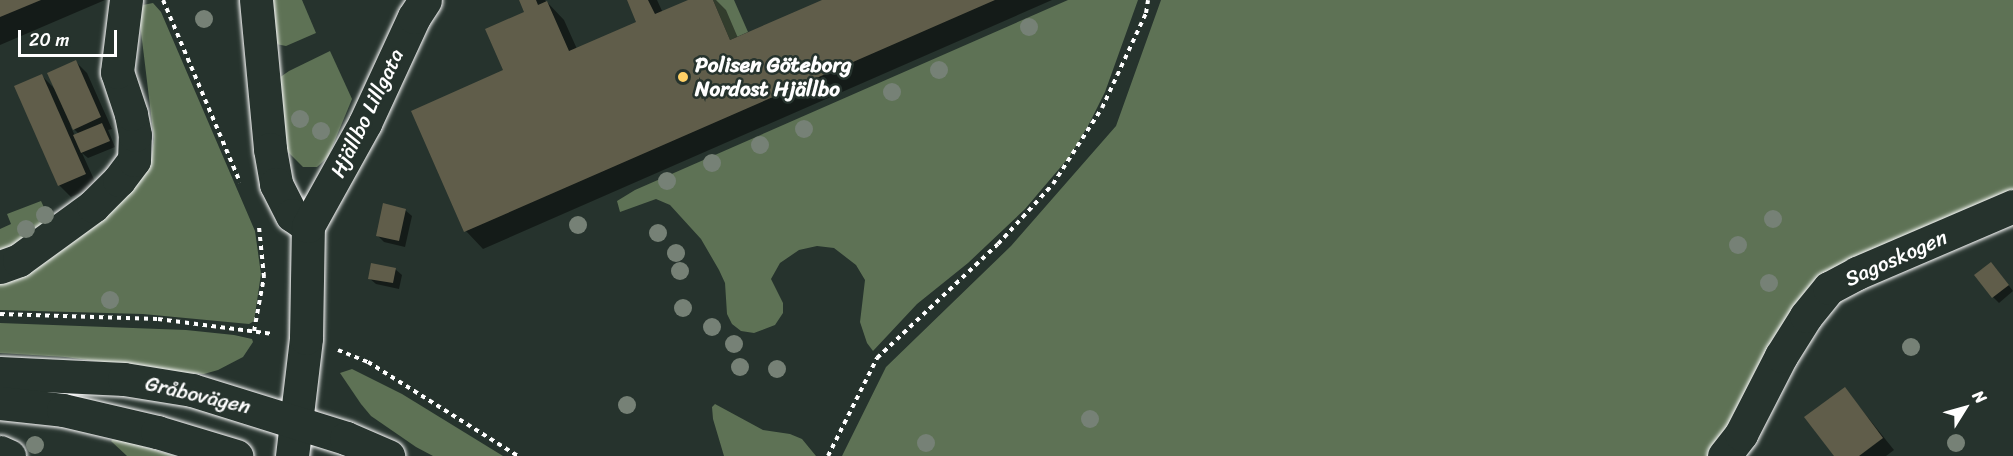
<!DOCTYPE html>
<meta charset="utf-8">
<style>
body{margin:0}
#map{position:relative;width:2013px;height:456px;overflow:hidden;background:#26332d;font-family:Sriracha,sans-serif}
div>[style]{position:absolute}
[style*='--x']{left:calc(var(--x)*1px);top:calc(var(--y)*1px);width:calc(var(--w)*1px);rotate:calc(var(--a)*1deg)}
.green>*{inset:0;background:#5e7255}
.shadow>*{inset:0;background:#0007}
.building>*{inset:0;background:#605d4a}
.path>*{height:4px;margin-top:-2px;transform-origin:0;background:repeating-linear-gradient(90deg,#fff 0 4.5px,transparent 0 9px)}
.roads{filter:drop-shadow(0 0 2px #fff) drop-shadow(0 0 2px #fff)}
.minor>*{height:33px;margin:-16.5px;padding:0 16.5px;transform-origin:16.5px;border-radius:16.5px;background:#26332d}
.major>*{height:33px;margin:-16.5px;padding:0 16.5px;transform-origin:16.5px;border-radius:16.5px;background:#26332d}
.trees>*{width:18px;height:18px;margin:-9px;border-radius:50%;background:#768176}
.dots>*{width:16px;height:16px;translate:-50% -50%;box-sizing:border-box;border:3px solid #26332d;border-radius:50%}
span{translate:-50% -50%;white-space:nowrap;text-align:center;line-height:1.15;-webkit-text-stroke:5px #26332d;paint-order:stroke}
.poi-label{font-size:21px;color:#fff;font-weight:700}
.left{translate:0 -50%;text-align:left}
.street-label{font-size:21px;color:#fff}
.north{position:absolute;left:1935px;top:378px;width:60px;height:60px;-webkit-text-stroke:4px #26332d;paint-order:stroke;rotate:53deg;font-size:16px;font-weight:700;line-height:24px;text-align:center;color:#fff}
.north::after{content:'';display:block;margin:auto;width:21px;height:27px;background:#fff;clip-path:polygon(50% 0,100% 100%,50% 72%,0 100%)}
.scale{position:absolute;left:18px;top:30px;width:99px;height:27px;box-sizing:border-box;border:3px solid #fff;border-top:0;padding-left:8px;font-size:18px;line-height:21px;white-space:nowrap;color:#fff;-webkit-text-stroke:4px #26332d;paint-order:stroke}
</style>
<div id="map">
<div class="green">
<div style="clip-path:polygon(268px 0,302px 0,316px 33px,286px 46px,276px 44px)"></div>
<div style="clip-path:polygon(713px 0,734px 0,748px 32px,730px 40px)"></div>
<div style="clip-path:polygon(1068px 0,1138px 0,1105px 92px,1089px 124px,1070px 156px,1025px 209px,968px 263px,917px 304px,873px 351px,867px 343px,860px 322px,865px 280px,856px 265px,834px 248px,817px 246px,799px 250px,780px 263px,771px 279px,783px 303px,783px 313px,775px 325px,754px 333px,741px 331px,732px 324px,727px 314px,725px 283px,719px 270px,701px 239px,670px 205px,656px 199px,620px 212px,617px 201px,635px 190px)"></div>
<div style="clip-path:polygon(1161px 0,2013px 0,2013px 196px,1832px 273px,1709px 456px,842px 456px,886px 367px,1011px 246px,1116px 126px)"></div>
<div style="clip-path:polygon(153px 3px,161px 12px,255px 231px,261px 274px,254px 321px,249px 324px,143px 314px,0 310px,0 281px,104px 212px,133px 189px,150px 167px,154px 139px,139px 15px,143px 5px)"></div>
<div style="clip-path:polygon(330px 51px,352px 99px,328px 157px,317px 167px,303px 167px,287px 151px,283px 139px,279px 78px,289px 71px)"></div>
<div style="clip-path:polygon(41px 201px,50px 220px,31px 235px,0 252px,0 229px,11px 224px,7px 214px)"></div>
<div style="clip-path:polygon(0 323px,186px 330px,234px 335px,252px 339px,253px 342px,243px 357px,218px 370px,204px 374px,186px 373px,65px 357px,0 353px)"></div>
<div style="clip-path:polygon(352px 369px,402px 394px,503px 456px,433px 456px,416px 447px,371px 416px,361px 404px,340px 373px)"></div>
<div style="clip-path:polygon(715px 404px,763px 430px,790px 434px,802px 439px,816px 456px,724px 456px,713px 419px,712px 407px)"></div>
<div style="clip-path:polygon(114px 439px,135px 444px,175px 456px,127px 456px,111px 441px)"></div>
</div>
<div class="shadow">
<div style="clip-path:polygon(0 0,105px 0,0 45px)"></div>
<div style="clip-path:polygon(521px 0,545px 0,564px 20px,577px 49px,638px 23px,628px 0,657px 0,663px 13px,692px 0,716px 0,726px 10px,738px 38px,825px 0,1052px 0,483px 249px,466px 231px,505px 71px,526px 12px)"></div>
<div style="clip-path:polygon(evenodd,76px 62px,87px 73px,112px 129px,108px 130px,115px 147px,88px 158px,82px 153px,97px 186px,71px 197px,59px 185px,42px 76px,57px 91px,76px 62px,70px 125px,79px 134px,75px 136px,70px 125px)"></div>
<div style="clip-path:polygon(405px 210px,412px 216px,405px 247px,384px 242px,378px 236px)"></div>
<div style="clip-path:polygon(395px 269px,402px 275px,399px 289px,376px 284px,369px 278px)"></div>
<div style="clip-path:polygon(1997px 270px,2013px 291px,1999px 303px,1993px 297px)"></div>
<div style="clip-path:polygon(1845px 389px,1894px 450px,1886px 456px,1835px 456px)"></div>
</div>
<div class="building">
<div style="clip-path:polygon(0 0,41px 0,0 17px)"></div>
<div style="clip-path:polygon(519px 0,536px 0,538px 5px,547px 1px,569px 51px,636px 22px,627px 0,648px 0,655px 14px,688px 0,713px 0,730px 40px,822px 0,995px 0,464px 232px,411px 111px,503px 70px,485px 29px,524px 12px)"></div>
<div style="clip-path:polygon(76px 60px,101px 117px,73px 130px,47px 73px)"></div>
<div style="clip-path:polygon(42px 74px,86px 174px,58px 186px,14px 86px)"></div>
<div style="clip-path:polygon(102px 123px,110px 141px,81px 153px,73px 135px)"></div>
<div style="clip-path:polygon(383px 203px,406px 209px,399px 241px,376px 236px)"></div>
<div style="clip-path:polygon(1991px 262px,2009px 285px,1992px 298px,1974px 275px)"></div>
<div style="clip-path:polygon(371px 263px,396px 268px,393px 283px,368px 279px)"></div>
<div style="clip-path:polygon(1845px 387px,1883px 438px,1859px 456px,1834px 456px,1804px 417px)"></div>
</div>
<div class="path">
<div style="--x:163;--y:0;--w:198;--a:67.1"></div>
<div style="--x:0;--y:314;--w:158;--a:1.8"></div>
<div style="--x:158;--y:319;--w:116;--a:7.4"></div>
<div style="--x:254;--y:331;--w:55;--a:-79.5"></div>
<div style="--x:264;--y:277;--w:50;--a:-95.7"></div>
<div style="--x:338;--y:350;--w:32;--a:22"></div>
<div style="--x:368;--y:362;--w:177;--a:32.1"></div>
<div style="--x:828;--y:456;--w:110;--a:-63.4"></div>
<div style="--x:877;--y:358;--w:166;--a:-43.3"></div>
<div style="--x:998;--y:244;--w:81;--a:-47.5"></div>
<div style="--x:1053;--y:184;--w:90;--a:-57.2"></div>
<div style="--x:1102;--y:108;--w:105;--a:-65.1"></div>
<div style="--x:1146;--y:13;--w:13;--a:-81"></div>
</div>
<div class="roads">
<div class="minor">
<div style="--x:256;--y:0;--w:150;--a:84.6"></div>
<div style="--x:270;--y:149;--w:36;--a:80"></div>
<div style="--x:276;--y:184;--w:35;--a:63"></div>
<div style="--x:292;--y:215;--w:19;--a:35"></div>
<div style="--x:0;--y:267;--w:20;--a:-20"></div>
<div style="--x:19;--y:260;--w:92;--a:-36.1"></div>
<div style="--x:93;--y:206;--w:37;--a:-45"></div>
<div style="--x:119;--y:180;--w:25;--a:-53"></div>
<div style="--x:134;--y:160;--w:25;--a:-88"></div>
<div style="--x:135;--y:135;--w:21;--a:-101"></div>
<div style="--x:131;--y:114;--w:44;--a:-108.4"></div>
<div style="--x:117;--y:72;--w:73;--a:-82.9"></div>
<div style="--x:0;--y:452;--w:10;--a:24"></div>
<div style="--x:292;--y:456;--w:119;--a:-83.2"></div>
<div style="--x:306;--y:338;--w:112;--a:-89"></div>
<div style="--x:308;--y:226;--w:118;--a:-61"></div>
<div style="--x:365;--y:123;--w:117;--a:-65.2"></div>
<div style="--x:414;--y:17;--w:20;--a:-57"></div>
<div style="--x:1724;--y:456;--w:28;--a:-52"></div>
<div style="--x:1741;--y:434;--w:88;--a:-62.9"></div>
<div style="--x:1781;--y:356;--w:47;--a:-58"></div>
<div style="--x:1806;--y:316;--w:36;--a:-51"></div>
<div style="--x:1829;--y:288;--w:32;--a:-28"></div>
<div style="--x:1857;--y:273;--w:170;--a:-23.2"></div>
</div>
<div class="major">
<div style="--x:0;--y:373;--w:124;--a:2.8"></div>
<div style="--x:124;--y:379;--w:69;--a:9.2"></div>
<div style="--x:192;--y:390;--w:161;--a:17.3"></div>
<div style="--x:346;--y:438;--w:46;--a:23.2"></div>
<div style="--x:0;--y:403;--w:63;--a:6.3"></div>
<div style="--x:63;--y:410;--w:97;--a:13.2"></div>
<div style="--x:157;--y:432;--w:83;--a:16.9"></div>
</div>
</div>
<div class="trees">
<div style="left:204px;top:19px"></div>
<div style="left:1029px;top:27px"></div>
<div style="left:939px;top:70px"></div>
<div style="left:892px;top:92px"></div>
<div style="left:300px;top:119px"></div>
<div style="left:804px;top:129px"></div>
<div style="left:321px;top:131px"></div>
<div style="left:760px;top:145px"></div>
<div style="left:712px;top:163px"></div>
<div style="left:667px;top:181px"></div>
<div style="left:45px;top:215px"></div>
<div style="left:1773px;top:219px"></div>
<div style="left:578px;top:225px"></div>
<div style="left:26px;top:229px"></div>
<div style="left:658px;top:233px"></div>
<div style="left:1738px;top:245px"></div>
<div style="left:676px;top:253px"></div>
<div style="left:680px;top:271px"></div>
<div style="left:1769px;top:283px"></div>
<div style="left:110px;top:300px"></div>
<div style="left:683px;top:308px"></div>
<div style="left:712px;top:327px"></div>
<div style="left:734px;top:344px"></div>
<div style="left:1911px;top:347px"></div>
<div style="left:740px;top:367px"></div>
<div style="left:777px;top:369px"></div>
<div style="left:627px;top:405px"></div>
<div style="left:1090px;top:419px"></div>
<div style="left:926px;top:443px"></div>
<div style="left:1956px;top:443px"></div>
<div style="left:35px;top:445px"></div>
</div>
<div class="dots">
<div style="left:683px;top:77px;background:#ffd166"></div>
</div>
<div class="poi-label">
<span class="left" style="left:695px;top:77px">Polisen Göteborg<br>Nordost Hjällbo</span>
</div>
<div class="street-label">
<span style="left:367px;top:113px;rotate:-64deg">Hjällbo Lillgata</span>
<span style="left:1896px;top:258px;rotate:-24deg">Sagoskogen</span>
<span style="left:198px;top:395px;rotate:13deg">Gråbovägen</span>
</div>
<div class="north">N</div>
<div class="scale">20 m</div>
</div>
